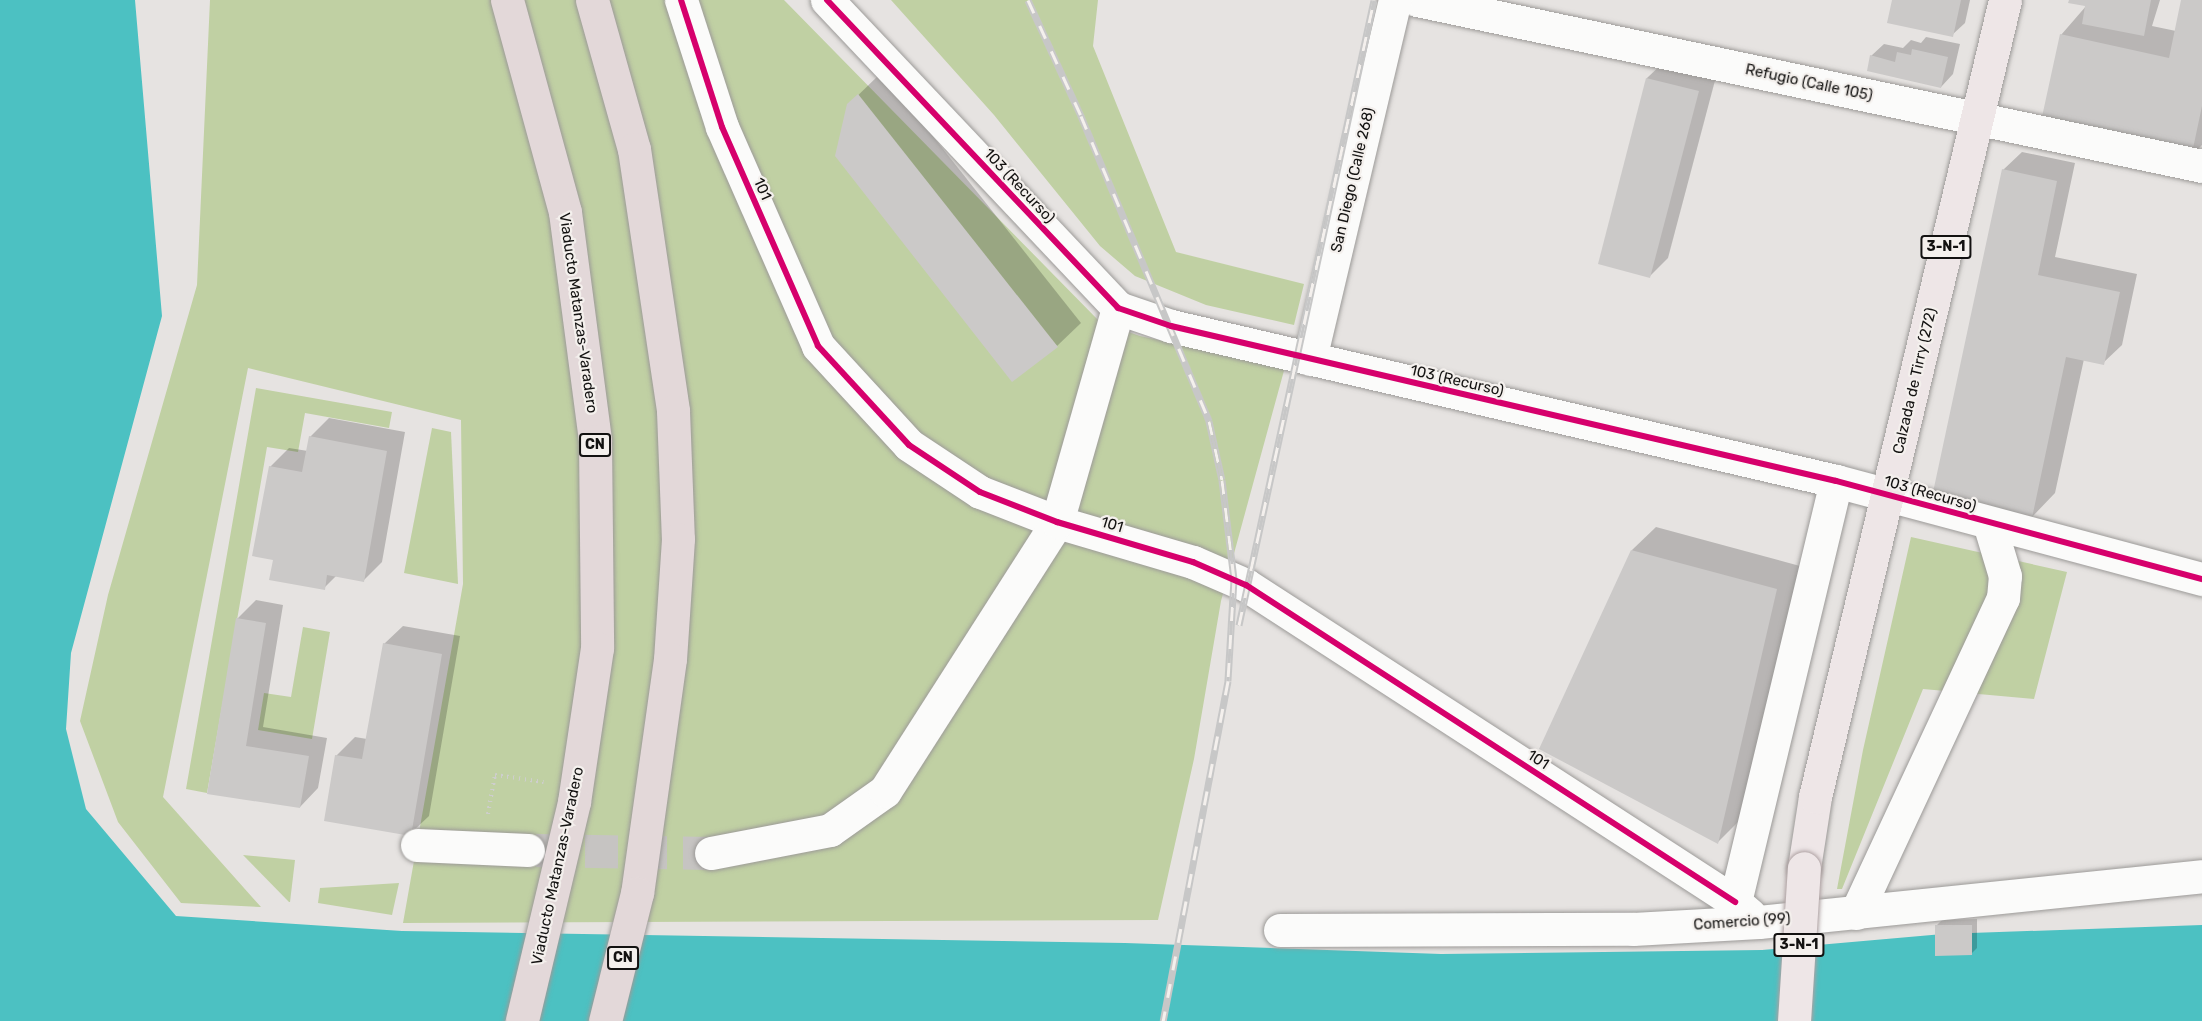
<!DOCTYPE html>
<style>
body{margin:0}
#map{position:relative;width:2202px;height:1021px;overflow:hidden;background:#e6e3e1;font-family:Rubik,sans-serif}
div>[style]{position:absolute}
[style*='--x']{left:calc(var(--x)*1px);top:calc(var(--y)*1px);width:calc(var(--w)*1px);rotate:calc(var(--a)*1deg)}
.green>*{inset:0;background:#c0d0a3}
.water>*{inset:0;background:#4cc1c2}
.shadow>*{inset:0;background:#0003}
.building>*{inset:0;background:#cbc9c8}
.minor-tunnel>*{height:33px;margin-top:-16.5px;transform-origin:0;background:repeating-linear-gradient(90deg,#c6c4c2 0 33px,transparent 0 49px)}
.path>*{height:4px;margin-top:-2px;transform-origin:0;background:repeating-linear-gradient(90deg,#cececd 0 1.5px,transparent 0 6px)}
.roads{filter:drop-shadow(0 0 2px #9c9a98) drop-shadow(0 0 2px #9c9a98)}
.minor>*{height:33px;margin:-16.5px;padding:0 16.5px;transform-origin:16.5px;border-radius:16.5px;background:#fbfbfa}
.major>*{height:33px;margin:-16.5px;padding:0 16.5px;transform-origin:16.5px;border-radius:16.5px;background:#eee6e7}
.highway>*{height:33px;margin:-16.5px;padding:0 16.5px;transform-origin:16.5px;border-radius:16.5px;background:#e3d8d9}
.rail>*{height:7px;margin-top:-3.5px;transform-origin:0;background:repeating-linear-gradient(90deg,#f4f0ed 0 14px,#c7c7c7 0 28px);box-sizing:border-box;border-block:2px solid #c7c7c7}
.bridges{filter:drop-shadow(0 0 2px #ada0a1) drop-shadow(0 0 2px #ada0a1)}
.major-bridge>*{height:33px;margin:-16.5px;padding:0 16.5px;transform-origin:16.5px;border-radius:16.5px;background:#eee6e7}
.cycleway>*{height:6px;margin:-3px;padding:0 3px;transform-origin:3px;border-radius:3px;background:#d6006c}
span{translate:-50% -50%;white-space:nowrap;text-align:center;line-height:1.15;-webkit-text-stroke:4.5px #f4f0ed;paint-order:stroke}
.shield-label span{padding:2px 4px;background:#f4f0ed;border:2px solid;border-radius:4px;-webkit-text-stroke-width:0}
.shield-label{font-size:14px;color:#131211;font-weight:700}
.street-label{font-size:15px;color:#131211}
</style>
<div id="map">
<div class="green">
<div style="clip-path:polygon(210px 0,784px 0,1100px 322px,1140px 336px,1285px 367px,1221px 601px,1194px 759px,1158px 920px,403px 923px,463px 584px,461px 420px,248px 368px,163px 797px,261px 907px,181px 903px,118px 822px,80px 721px,108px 595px,197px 285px)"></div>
<div style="clip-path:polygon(891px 0,1098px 0,1093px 46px,1176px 252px,1304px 284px,1294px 325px,1206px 305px,1135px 276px,1100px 246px,994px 115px)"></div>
<div style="clip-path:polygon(256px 388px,392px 412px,389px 428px,305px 413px,298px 452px,267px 447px,207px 793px,186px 789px)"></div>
<div style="clip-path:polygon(432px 428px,451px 432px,458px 584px,404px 573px)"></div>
<div style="clip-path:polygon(1911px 537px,2067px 572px,2034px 699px,1923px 689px,1842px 889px,1837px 889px,1863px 750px)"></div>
<div style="clip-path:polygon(303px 627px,330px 632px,312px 739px,258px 730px,264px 693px,291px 697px)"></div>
<div style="clip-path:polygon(243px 855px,295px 860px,290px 902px,289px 902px)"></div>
<div style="clip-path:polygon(399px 883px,392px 915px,318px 903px,320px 888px)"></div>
</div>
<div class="water">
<div style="clip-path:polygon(0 0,135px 0,162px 316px,71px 653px,66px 729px,86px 809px,176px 916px,402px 931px,1125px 943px,1441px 954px,1762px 950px,1943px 934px,2202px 925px,2202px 1021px,0 1021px)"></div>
</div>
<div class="shadow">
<div style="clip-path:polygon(1893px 0,1970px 0,1965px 23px,1952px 35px)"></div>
<div style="clip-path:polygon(2070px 0,2160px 0,2152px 26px,2176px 31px,2183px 0,2202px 0,2202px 145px,2191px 156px,2061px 35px,2087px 5px)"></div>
<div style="clip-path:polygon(1926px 37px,1960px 44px,1953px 74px,1941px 87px,1871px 56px,1884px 44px,1903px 48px,1911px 40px,1921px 43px)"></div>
<div style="clip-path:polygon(1666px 60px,1717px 73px,1668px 258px,1650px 276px,1647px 78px)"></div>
<div style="clip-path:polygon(882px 72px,1081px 323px,1057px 346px,848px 105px)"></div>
<div style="clip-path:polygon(2022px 152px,2075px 163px,2055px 257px,2137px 274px,2122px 345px,2103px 363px,2084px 359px,2055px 493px,2032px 517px,2003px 170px)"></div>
<div style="clip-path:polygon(329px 418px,405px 432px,382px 562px,364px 580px,337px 575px,324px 588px,274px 559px,270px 467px,289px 448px,308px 451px,310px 437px)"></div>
<div style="clip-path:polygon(1656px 527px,1800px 566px,1741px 819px,1718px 842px,1632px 550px)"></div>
<div style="clip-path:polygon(256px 600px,283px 605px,263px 727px,327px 738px,318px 788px,300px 807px,209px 792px,237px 619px)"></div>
<div style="clip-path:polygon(403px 626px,460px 636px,429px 816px,410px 834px,336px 756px,355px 737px,367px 739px,384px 644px)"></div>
<div style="clip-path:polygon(1977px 919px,1977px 948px,1971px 954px,1936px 926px,1942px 920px)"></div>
</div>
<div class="building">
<div style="clip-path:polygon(1892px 0,1961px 0,1953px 37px,1887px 23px)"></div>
<div style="clip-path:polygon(2069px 0,2151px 0,2144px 36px,2082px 24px,2085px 6px,2068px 3px)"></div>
<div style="clip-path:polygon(2181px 0,2202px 0,2202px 106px,2191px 158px,2040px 126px,2060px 34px,2169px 58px)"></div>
<div style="clip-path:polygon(1912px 49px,1948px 57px,1941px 88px,1867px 71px,1870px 55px,1895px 62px,1897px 52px,1911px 55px)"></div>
<div style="clip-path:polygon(1646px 78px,1699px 91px,1650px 278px,1598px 264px)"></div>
<div style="clip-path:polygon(858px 94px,1058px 347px,1012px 382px,835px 156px,847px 104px)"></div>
<div style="clip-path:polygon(2002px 169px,2057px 181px,2038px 275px,2120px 292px,2104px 365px,2066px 357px,2032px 518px,1932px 497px)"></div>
<div style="clip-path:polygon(309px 436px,387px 451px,364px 582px,327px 575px,325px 590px,269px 580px,273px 560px,252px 556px,269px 466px,302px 472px)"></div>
<div style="clip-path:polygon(1631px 550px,1777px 589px,1718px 844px,1539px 749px)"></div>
<div style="clip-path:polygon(236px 618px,266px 623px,246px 746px,309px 756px,300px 808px,207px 794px)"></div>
<div style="clip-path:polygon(383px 643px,442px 654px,411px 836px,324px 821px,335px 755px,362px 759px)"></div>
<div style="clip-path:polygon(1935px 925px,1972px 925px,1972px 955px,1935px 956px)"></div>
</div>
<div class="minor-tunnel">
<div style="--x:536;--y:850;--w:175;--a:1"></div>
</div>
<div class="path">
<div style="--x:488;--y:814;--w:40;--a:-80"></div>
<div style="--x:495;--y:775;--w:49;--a:8.1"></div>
</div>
<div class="roads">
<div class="minor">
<div style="--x:681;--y:0;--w:133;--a:72.1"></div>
<div style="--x:722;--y:127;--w:239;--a:66.3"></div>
<div style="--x:818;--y:346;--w:134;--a:47.4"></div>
<div style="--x:909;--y:445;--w:85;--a:33.5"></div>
<div style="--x:980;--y:492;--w:83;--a:21.3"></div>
<div style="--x:1057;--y:522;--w:142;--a:16.4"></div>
<div style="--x:1193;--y:562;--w:58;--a:23.5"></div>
<div style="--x:1246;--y:585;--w:583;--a:32.95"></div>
<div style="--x:827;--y:0;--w:424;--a:46.6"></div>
<div style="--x:1118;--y:308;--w:56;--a:18.8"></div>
<div style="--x:1171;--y:326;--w:683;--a:13.12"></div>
<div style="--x:1836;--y:481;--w:379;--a:15"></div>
<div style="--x:1417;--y:0;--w:802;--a:11.94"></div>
<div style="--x:1310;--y:359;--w:369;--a:-76.7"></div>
<div style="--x:417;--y:845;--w:111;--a:2.6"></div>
<div style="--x:711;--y:853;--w:121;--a:-10.9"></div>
<div style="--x:830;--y:830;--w:67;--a:-35.3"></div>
<div style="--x:885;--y:791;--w:319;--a:-57.4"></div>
<div style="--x:1057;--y:522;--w:223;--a:-74.1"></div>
<div style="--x:1856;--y:913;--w:348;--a:-65"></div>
<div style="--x:2003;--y:598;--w:22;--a:-85"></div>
<div style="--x:2005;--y:576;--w:55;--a:-106.8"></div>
<div style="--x:1750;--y:915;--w:20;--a:-139"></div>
<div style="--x:1735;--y:902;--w:433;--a:-76.5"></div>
<div style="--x:1280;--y:930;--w:353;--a:-0.2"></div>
<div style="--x:1633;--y:929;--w:126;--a:-3.2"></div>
<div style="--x:1759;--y:922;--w:445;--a:-5.9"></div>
</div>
<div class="major">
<div style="--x:1804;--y:868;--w:72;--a:-81.2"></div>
<div style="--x:1815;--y:797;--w:819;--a:-76.59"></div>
</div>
<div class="highway">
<div style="--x:507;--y:0;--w:220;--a:74.7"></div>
<div style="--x:565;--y:212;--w:231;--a:82.5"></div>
<div style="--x:595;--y:441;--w:207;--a:89.4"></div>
<div style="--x:597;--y:648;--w:156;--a:98.5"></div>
<div style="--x:574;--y:802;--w:225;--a:103.4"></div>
<div style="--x:592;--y:0;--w:155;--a:74.3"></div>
<div style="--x:634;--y:149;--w:265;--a:81.5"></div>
<div style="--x:673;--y:411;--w:128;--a:87.8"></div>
<div style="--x:678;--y:539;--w:120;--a:93.8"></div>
<div style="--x:670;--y:659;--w:236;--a:98"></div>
<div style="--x:637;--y:893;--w:132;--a:104"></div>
</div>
</div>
<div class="rail">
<div style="--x:1028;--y:0;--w:128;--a:65.4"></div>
<div style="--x:1081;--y:116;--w:331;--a:67.2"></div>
<div style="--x:1209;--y:421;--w:60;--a:77.6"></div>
<div style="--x:1222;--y:480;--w:100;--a:83.1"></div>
<div style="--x:1234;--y:579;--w:102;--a:93.4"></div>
<div style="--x:1228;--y:681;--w:346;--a:100.8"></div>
<div style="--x:1239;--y:625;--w:639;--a:-77.81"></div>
</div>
<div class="bridges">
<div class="major-bridge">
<div style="--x:1794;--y:1021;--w:153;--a:-86.3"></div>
</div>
</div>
<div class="cycleway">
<div style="--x:681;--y:0;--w:133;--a:72.1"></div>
<div style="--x:722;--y:127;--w:239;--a:66.3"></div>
<div style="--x:818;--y:346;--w:134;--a:47.4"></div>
<div style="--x:909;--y:445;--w:85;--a:33.5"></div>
<div style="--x:980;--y:492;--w:83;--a:21.3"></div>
<div style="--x:1057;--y:522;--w:142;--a:16.4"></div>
<div style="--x:1193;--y:562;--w:58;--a:23.5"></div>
<div style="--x:1246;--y:585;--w:583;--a:32.95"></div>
<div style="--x:827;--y:0;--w:424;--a:46.6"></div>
<div style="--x:1118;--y:308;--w:56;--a:18.8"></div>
<div style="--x:1171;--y:326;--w:683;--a:13.12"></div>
<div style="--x:1836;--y:481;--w:379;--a:15"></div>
</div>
<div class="shield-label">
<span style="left:1946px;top:247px">3-N-1</span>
<span style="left:595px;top:445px">CN</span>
<span style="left:1799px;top:945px">3-N-1</span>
<span style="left:623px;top:958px">CN</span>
</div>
<div class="street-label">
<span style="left:1809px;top:83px;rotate:12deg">Refugio (Calle 105)</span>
<span style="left:1353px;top:180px;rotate:-77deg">San Diego (Calle 268)</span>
<span style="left:1019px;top:186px;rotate:47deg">103 (Recurso)</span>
<span style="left:762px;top:189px;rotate:66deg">101</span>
<span style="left:578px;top:313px;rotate:82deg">Viaducto Matanzas-Varadero</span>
<span style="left:1457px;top:381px;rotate:13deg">103 (Recurso)</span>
<span style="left:1915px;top:381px;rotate:-77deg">Calzada de Tirry (272)</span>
<span style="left:1930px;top:494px;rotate:16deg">103 (Recurso)</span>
<span style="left:1112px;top:525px;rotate:17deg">101</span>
<span style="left:1538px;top:760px;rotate:33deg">101</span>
<span style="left:558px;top:866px;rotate:-78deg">Viaducto Matanzas-Varadero</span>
<span style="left:1742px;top:922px;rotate:-4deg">Comercio (99)</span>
</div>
</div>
